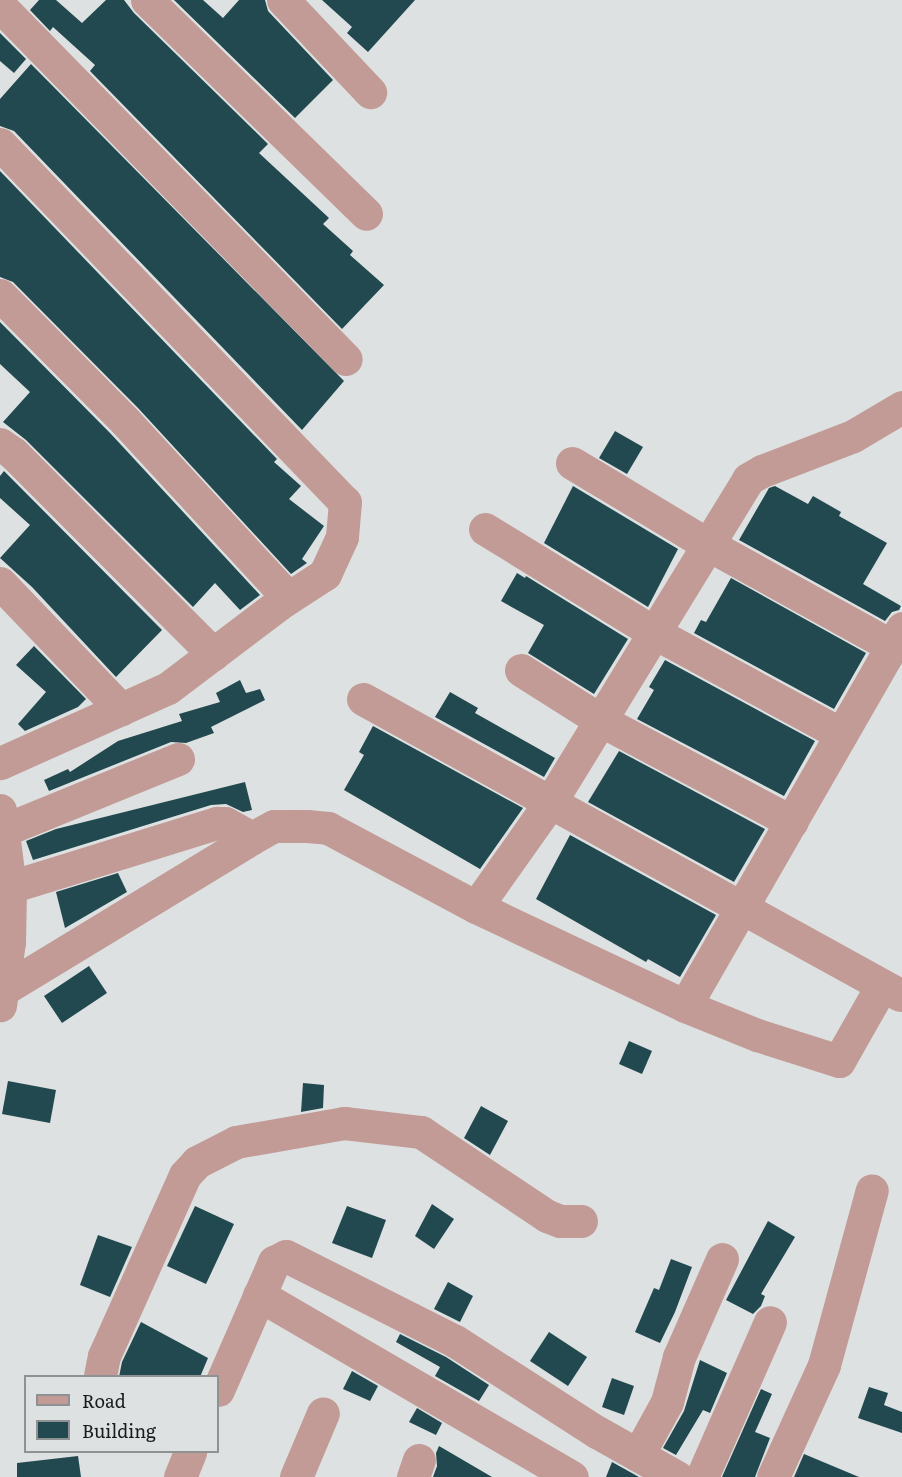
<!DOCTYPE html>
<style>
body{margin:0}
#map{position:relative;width:902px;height:1477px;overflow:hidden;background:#dde1e1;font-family:Literata,serif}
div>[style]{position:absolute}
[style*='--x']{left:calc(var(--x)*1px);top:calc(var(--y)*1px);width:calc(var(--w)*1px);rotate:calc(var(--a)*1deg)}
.building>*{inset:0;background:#21494f}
.minor>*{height:33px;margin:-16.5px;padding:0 16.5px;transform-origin:16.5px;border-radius:16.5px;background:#c29b96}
span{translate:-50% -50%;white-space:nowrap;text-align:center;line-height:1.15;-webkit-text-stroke:6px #dde1e1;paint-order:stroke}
.legend{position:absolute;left:24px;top:1375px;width:195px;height:78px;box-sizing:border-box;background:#dde1e1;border:2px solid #8f9292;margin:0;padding:8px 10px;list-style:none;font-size:18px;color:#1a1b1b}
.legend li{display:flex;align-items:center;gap:12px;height:30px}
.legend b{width:30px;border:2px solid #8f9292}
</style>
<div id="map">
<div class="building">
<div style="clip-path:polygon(39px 0,56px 0,82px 23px,106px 0,124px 0,134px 13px,268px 144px,259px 153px,329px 218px,323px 224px,353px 251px,350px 255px,384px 285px,342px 329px,90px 71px,95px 65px,53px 27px,50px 31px,30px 10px)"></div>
<div style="clip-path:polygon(174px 0,203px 0,223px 18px,239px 0,265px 0,268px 11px,333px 80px,295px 118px)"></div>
<div style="clip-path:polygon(322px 0,415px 0,368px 52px,347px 33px,352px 27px)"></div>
<div style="clip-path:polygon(0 33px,26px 59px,14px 73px,0 61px)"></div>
<div style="clip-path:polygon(31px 64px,344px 381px,302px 430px,14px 131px,0 126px,0 99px)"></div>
<div style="clip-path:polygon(0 171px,277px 459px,274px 462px,301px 486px,289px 499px,324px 526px,302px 559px,307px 563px,291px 574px,138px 408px,13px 282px,0 277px)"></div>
<div style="clip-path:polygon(0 322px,111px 434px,260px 595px,240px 610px,215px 583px,193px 607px,26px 440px,3px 422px,30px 392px,0 364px)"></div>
<div style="clip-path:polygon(615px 431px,643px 447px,627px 474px,599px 458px)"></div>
<div style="clip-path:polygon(4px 471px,162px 630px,116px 677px,32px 587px,0 558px,30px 525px,0 498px,0 476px)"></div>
<div style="clip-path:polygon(573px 486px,678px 549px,648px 607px,544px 543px)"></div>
<div style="clip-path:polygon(775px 486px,808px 504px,813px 496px,841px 512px,839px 516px,887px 543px,863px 584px,901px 606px,899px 610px,892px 612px,885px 621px,739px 540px,769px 488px)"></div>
<div style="clip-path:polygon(517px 573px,525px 578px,526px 576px,628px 639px,594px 694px,528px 653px,544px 625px,501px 601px)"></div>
<div style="clip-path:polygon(731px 578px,866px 653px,834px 709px,694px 633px,701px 620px,706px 622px)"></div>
<div style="clip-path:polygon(34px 646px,86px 699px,78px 707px,25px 731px,18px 724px,46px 692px,16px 665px)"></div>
<div style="clip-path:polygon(665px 660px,815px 741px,784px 796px,637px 719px,654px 690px,649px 687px)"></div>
<div style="clip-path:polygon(240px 680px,246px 693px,260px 689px,265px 700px,211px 727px,214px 733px,186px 743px,171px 742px,49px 791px,44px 780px,68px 769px,70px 772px,118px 741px,182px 721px,179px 714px,220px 702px,216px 693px)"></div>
<div style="clip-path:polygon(450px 692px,478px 708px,475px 713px,555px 758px,544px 777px,435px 717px)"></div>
<div style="clip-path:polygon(373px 726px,523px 808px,480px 869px,344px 790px,364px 755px,359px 752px)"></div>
<div style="clip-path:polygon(619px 751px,765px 829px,734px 882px,588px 802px)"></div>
<div style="clip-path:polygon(245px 782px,252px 810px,243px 812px,226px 804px,211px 805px,33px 860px,26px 841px,56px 829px)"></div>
<div style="clip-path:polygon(570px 835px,716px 915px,680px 977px,648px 959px,646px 962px,536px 899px)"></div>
<div style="clip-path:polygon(118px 873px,127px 892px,65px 928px,56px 892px)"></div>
<div style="clip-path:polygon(89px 966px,107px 993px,62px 1023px,44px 996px)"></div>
<div style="clip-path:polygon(629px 1041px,652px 1051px,642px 1074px,619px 1064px)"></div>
<div style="clip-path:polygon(8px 1081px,56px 1090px,50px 1123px,2px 1114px)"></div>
<div style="clip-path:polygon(303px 1083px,324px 1085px,323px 1108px,301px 1112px)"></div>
<div style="clip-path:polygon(481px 1106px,508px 1121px,490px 1155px,464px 1138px)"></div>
<div style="clip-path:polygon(432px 1204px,454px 1219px,434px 1249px,415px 1236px)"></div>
<div style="clip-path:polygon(195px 1206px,234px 1224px,206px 1284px,167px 1266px)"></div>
<div style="clip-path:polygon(347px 1206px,386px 1220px,372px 1258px,332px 1243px)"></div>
<div style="clip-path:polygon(768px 1221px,795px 1237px,761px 1294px,765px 1296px,761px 1306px,753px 1314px,726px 1300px)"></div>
<div style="clip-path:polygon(98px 1235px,132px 1247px,110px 1297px,80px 1285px)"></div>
<div style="clip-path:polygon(671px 1259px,692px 1267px,675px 1312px,660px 1343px,635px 1332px,654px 1288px,659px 1290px)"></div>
<div style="clip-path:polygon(448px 1282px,473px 1296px,460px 1322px,434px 1309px)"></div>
<div style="clip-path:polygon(141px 1322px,208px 1358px,200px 1377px,119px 1377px,122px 1362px)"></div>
<div style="clip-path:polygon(549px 1332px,587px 1357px,568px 1386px,530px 1361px)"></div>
<div style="clip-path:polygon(400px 1334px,446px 1357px,489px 1385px,479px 1401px,435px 1376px,440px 1367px,396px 1342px)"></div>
<div style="clip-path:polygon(700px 1360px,727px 1373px,710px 1413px,703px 1410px,676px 1455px,663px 1448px,684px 1411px)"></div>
<div style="clip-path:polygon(352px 1371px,378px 1386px,370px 1401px,343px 1389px)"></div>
<div style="clip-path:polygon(612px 1378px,634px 1386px,624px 1415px,602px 1407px)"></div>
<div style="clip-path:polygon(869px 1387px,888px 1393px,884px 1405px,902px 1412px,902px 1433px,858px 1418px)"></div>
<div style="clip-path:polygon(761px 1389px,772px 1394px,755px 1432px,770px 1438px,755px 1477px,722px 1477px)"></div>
<div style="clip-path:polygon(417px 1408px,442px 1423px,436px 1435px,409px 1422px)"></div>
<div style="clip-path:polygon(439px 1446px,492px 1477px,433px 1477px,437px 1466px,436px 1453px)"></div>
<div style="clip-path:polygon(804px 1454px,859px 1477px,794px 1477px)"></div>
<div style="clip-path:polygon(78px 1456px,81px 1477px,17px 1477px,17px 1463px)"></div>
<div style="clip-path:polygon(612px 1462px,639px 1477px,606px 1477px)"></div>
</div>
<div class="minor">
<div style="--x:147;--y:0;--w:306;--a:44.3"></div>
<div style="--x:283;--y:0;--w:127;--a:46.6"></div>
<div style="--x:0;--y:6;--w:494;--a:45.6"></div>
<div style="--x:0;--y:144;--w:497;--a:46.1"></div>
<div style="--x:345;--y:502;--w:35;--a:95"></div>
<div style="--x:342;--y:537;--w:41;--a:114.7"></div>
<div style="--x:325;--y:574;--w:55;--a:146.9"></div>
<div style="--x:0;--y:295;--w:177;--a:45.2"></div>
<div style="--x:125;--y:421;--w:229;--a:47.3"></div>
<div style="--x:280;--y:589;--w:8;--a:67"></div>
<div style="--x:283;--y:596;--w:9;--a:117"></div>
<div style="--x:279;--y:604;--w:139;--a:142.9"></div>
<div style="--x:168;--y:688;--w:184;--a:155.9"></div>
<div style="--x:0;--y:444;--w:16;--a:35"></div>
<div style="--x:13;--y:453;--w:284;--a:45.1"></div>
<div style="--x:572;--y:463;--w:157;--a:31"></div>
<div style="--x:707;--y:544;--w:211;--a:28.9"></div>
<div style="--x:485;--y:529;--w:197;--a:31.5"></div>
<div style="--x:653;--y:632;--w:214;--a:28.5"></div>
<div style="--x:0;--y:583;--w:175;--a:46.2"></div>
<div style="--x:521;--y:670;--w:93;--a:32.3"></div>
<div style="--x:600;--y:720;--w:217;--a:28"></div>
<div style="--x:363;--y:699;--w:613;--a:28.86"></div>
<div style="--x:0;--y:810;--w:78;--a:82.6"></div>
<div style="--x:10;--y:887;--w:55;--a:91"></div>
<div style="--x:9;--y:942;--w:64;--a:98.1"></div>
<div style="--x:4;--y:830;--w:188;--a:-22.2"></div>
<div style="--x:10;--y:887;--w:217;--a:-17.2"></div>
<div style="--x:217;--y:823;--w:8;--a:0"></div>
<div style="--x:225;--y:823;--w:31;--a:29"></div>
<div style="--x:476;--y:907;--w:130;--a:-54.7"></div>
<div style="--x:551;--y:801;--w:377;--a:-58.5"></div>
<div style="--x:748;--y:479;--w:16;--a:-30"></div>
<div style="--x:762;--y:471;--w:97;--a:-21"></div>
<div style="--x:853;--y:436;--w:57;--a:-30.6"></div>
<div style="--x:4;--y:989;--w:290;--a:-31.3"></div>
<div style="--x:252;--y:838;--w:25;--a:-29"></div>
<div style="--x:274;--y:826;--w:33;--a:0"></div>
<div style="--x:307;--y:826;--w:21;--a:5"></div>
<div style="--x:328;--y:828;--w:168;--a:28.1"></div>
<div style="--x:476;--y:907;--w:231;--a:25.3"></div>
<div style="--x:685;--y:1006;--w:78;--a:21.9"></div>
<div style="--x:757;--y:1035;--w:86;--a:17.6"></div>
<div style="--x:839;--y:1061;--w:87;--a:-60.5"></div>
<div style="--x:685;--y:1006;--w:436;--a:-60.1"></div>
<div style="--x:259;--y:1295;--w:362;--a:30.2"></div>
<div style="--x:100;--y:1376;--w:20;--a:-79"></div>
<div style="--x:104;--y:1356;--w:198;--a:-65.9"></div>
<div style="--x:185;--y:1175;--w:18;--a:-47"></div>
<div style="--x:197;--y:1162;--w:44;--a:-27.1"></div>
<div style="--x:236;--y:1142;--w:110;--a:-10"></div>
<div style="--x:344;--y:1123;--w:78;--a:6.7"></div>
<div style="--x:421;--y:1132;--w:151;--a:33.7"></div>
<div style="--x:547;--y:1216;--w:14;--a:21"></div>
<div style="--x:560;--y:1221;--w:21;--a:0"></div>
<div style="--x:218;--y:1390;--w:140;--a:-66.4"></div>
<div style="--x:274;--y:1262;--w:13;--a:-27"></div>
<div style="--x:286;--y:1256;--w:189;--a:26.7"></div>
<div style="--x:455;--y:1341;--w:169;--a:32.7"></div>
<div style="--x:597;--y:1432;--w:92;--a:29.4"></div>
<div style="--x:638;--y:1455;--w:60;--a:-61.3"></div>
<div style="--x:667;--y:1402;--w:47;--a:-75.1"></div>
<div style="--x:679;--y:1357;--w:107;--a:-66.3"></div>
<div style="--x:180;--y:1477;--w:27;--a:-68"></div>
<div style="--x:296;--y:1477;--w:69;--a:-67.1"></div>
<div style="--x:413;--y:1477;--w:18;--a:-71"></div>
<div style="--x:702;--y:1477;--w:169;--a:-66.3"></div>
<div style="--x:773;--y:1477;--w:123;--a:-65.5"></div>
<div style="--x:824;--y:1365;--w:181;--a:-74.7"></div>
</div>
<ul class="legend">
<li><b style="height:8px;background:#c29b96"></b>Road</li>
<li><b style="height:16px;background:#21494f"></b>Building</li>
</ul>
</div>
